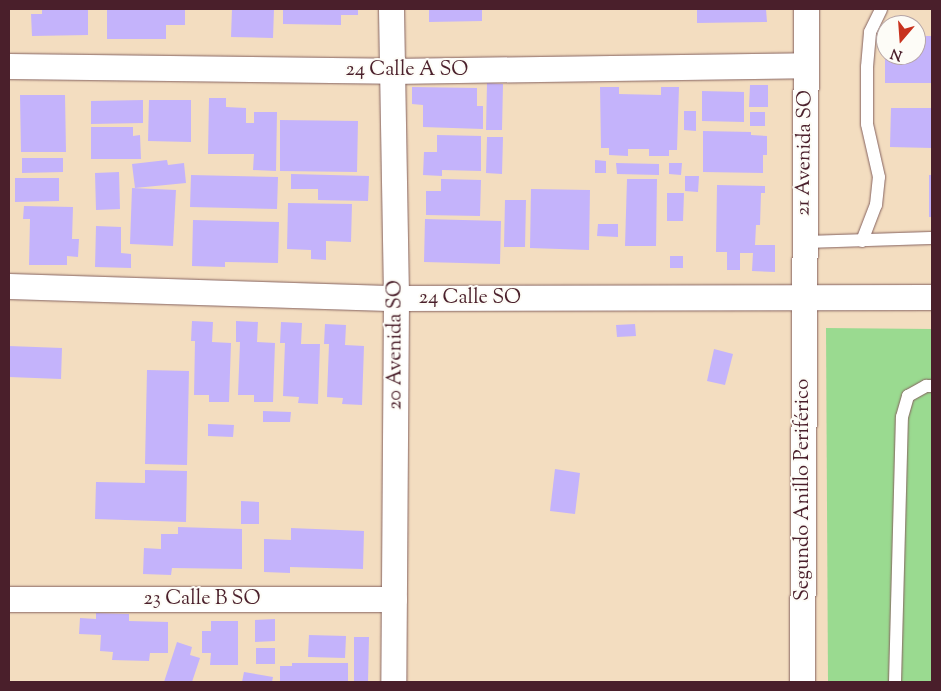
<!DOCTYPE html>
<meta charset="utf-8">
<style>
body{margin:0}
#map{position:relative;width:941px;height:691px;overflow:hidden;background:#f3ddc0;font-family:"Sorts Mill Goudy",serif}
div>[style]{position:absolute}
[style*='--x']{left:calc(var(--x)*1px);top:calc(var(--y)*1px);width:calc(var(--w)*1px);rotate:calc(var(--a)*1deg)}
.green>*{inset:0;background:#9ada90}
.building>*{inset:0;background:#c4b3fb}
.roads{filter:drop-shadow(0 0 1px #85625f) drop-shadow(0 0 1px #85625f)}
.service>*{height:12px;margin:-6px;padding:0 6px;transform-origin:6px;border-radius:6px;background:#fff}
.minor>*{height:25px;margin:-12.5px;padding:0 12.5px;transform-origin:12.5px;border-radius:12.5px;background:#fff}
span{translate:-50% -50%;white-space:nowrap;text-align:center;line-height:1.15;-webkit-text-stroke:4px #fdfcf7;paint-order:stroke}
.street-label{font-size:20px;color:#4a1f2b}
.frame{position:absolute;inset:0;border:10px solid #4a1f2b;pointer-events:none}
.north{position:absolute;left:876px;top:15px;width:50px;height:50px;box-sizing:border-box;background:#fdfcf7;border:1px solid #b5a4a5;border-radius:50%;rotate:198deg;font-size:14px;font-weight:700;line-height:20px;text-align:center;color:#4a1f2b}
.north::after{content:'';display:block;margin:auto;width:18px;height:22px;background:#c8321e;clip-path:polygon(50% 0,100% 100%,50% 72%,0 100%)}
</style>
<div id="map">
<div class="green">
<div style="clip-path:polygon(826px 328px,932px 329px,932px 682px,828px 682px)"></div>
</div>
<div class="building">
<div style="clip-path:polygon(42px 9px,88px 9px,88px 35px,32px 36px,31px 14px,42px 14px)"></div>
<div style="clip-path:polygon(107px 9px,185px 9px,185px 25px,166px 25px,166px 39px,107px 39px)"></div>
<div style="clip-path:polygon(232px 9px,274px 9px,273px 38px,231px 37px)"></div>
<div style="clip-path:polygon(283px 9px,358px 9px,358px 15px,341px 15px,341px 25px,283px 24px)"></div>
<div style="clip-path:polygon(429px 9px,482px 9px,482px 21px,429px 22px)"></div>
<div style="clip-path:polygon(697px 9px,766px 9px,767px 22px,697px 23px)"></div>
<div style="clip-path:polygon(916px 36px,932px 36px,932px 83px,885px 83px,885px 55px,916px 55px)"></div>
<div style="clip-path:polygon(487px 83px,503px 84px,502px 130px,486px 130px)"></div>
<div style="clip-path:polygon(750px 85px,768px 85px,768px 107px,749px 107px)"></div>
<div style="clip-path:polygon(412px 87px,477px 88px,477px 106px,483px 106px,483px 129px,423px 127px,423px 105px,412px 104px)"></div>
<div style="clip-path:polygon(600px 87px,619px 87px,619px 94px,661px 95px,661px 87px,679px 87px,677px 150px,669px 150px,669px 156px,649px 156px,649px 149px,628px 149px,628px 156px,609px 155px,609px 148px,601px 148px)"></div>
<div style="clip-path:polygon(702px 91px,744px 92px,744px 122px,702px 121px)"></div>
<div style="clip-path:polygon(20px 95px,65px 95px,66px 152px,21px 152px)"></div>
<div style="clip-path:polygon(209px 98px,226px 98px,226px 107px,246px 108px,246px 123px,254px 123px,254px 112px,277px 112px,276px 171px,253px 170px,254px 154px,208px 154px)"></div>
<div style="clip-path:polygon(143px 100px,143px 123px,91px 124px,91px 101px)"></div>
<div style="clip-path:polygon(149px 100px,191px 100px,191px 142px,148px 141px)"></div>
<div style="clip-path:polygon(891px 108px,932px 108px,932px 148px,890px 147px)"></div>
<div style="clip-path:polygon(684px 111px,696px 111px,696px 131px,684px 130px)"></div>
<div style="clip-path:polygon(750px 112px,765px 112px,765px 126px,750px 126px)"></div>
<div style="clip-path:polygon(280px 120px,358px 121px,357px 172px,280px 171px)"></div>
<div style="clip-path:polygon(91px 127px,133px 127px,133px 136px,140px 135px,141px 159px,91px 159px)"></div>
<div style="clip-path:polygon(703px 131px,751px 132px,751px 135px,767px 136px,767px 155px,763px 155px,763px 173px,703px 172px)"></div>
<div style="clip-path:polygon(437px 135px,481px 136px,481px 171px,442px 170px,442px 176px,423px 175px,424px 152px,437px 152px)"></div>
<div style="clip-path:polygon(487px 137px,503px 137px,502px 174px,486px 173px)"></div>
<div style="clip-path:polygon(22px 158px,63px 158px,63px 172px,22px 173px)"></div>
<div style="clip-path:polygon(167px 160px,168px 165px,184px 163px,186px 183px,135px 188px,132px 164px)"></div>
<div style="clip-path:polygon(595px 160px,606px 161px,606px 173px,595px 173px)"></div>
<div style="clip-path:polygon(616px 163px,659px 164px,659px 175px,617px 174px)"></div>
<div style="clip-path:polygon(669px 163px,682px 163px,681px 175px,669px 174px)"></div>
<div style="clip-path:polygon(119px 172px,120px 209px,96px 210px,95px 173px)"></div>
<div style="clip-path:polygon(291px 174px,369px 176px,368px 201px,318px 200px,318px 189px,291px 189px)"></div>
<div style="clip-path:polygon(191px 175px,278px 177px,277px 209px,190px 207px)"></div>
<div style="clip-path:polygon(929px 175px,932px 175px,932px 217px,929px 217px)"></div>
<div style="clip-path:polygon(685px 176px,699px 176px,698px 192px,685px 191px)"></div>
<div style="clip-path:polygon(15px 178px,59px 178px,59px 201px,15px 202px)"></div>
<div style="clip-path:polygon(441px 179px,481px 180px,480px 216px,426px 215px,426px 191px,441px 191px)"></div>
<div style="clip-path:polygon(627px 179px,657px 179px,656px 246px,625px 246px)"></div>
<div style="clip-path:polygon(717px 185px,765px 186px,765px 193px,761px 193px,760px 225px,756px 225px,755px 245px,775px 245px,775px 272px,752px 271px,753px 253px,740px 253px,740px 270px,727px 270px,727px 252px,716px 252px)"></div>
<div style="clip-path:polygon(132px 188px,176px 190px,173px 246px,130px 244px)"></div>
<div style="clip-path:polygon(531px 189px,590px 190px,589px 250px,530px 248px)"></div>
<div style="clip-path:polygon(667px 193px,684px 193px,683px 221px,667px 221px)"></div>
<div style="clip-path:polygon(505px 200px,526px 200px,525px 247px,504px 247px)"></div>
<div style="clip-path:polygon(288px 203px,352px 204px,351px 242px,326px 241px,326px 260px,311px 259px,311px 250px,287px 249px)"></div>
<div style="clip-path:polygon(24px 206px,73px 207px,72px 239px,79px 239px,78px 257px,67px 256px,67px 265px,29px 265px,30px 219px,23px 219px)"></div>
<div style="clip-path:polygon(425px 219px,501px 221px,500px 264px,424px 262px)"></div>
<div style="clip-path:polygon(193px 220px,279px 222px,278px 263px,225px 262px,225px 267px,192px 266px)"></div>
<div style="clip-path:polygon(598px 224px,618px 224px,618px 237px,597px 236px)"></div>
<div style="clip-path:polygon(96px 226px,121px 227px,121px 253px,131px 254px,131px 268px,95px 267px)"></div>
<div style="clip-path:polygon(670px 256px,683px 256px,683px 268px,670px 268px)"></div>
<div style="clip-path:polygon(192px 321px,213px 322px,212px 342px,231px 343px,229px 402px,209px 402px,209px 395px,194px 395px,195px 341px,191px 341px)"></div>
<div style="clip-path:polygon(236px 321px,258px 322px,257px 342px,275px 343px,273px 402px,254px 402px,254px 395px,238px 395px,240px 342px,236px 342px)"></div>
<div style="clip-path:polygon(281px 322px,302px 323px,301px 344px,320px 344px,318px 404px,298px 403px,299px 397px,283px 396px,285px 343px,280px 343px)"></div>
<div style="clip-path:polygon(325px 324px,346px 325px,345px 345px,364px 346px,362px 405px,342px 404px,343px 398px,327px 397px,329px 344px,324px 344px)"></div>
<div style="clip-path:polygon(635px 324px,636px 336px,617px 337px,616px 325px)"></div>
<div style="clip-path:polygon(9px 346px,62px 348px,61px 379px,9px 377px)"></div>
<div style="clip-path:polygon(714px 349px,733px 354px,725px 385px,707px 381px)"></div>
<div style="clip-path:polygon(147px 370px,189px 371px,187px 465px,145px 464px)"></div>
<div style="clip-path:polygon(263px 411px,291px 412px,290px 422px,263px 422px)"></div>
<div style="clip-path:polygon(208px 424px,234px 425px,233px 437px,208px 436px)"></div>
<div style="clip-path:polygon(555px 469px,580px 473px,575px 514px,550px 511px)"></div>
<div style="clip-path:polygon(145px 470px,187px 471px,186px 522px,95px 519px,96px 482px,145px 483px)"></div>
<div style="clip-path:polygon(241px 501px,259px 502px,259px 524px,241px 524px)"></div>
<div style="clip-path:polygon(178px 527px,242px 529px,242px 569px,172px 568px,171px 575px,143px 574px,144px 548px,161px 549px,161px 534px,178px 534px)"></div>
<div style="clip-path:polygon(291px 528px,364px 531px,363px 569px,290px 567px,290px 573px,264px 572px,264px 539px,291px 540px)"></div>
<div style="clip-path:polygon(96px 613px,129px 614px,129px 621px,168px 622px,168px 653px,150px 653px,149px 661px,112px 660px,113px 652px,100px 651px,101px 635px,79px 634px,80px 618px,96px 619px)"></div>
<div style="clip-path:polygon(275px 619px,275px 641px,255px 642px,255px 620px)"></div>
<div style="clip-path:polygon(211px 621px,238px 621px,238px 665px,210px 665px,211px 653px,202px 653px,202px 631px,211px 631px)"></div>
<div style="clip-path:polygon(309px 635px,346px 636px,345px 658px,308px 657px)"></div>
<div style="clip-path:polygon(354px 637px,369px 637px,368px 682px,354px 682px)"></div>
<div style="clip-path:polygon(177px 642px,192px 647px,190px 655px,200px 658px,192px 682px,164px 682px)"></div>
<div style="clip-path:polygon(256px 648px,275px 648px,275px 664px,256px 664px)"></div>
<div style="clip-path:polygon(292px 663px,348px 663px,348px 682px,280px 682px,280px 666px,292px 666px)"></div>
<div style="clip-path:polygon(244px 672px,273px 677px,272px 682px,242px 682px)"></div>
</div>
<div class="roads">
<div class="service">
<div style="--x:862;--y:241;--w:39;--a:-69"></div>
<div style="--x:876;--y:205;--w:28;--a:-84"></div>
<div style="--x:879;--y:177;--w:54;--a:-102.8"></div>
<div style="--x:867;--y:124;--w:57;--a:-90"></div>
<div style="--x:867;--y:67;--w:35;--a:-85"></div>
<div style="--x:870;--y:32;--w:25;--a:-64"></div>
<div style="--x:804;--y:242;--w:128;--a:-1.8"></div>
<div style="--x:895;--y:682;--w:265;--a:-88.5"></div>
<div style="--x:902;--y:417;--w:22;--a:-74"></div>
<div style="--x:908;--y:396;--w:21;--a:-29"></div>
<div style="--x:926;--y:386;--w:6;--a:0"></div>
</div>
<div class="minor">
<div style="--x:391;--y:9;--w:289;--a:89"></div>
<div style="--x:396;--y:298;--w:384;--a:90.4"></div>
<div style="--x:9;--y:66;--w:382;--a:0.7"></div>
<div style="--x:391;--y:71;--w:415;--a:-0.8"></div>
<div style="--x:9;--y:286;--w:387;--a:1.8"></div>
<div style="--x:396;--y:298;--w:536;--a:-0.11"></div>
<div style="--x:9;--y:599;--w:385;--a:0"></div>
<div style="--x:802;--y:682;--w:673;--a:-89.66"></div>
</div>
</div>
<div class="street-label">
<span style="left:407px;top:70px">24 Calle A SO</span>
<span style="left:805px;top:153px;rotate:-89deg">21 Avenida SO</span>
<span style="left:470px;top:298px">24 Calle SO</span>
<span style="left:396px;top:345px;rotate:-90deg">20 Avenida SO</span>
<span style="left:803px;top:490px;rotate:-90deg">Segundo Anillo Periférico</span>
<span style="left:202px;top:599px">23 Calle B SO</span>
</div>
<div class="frame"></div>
<div class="north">N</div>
</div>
